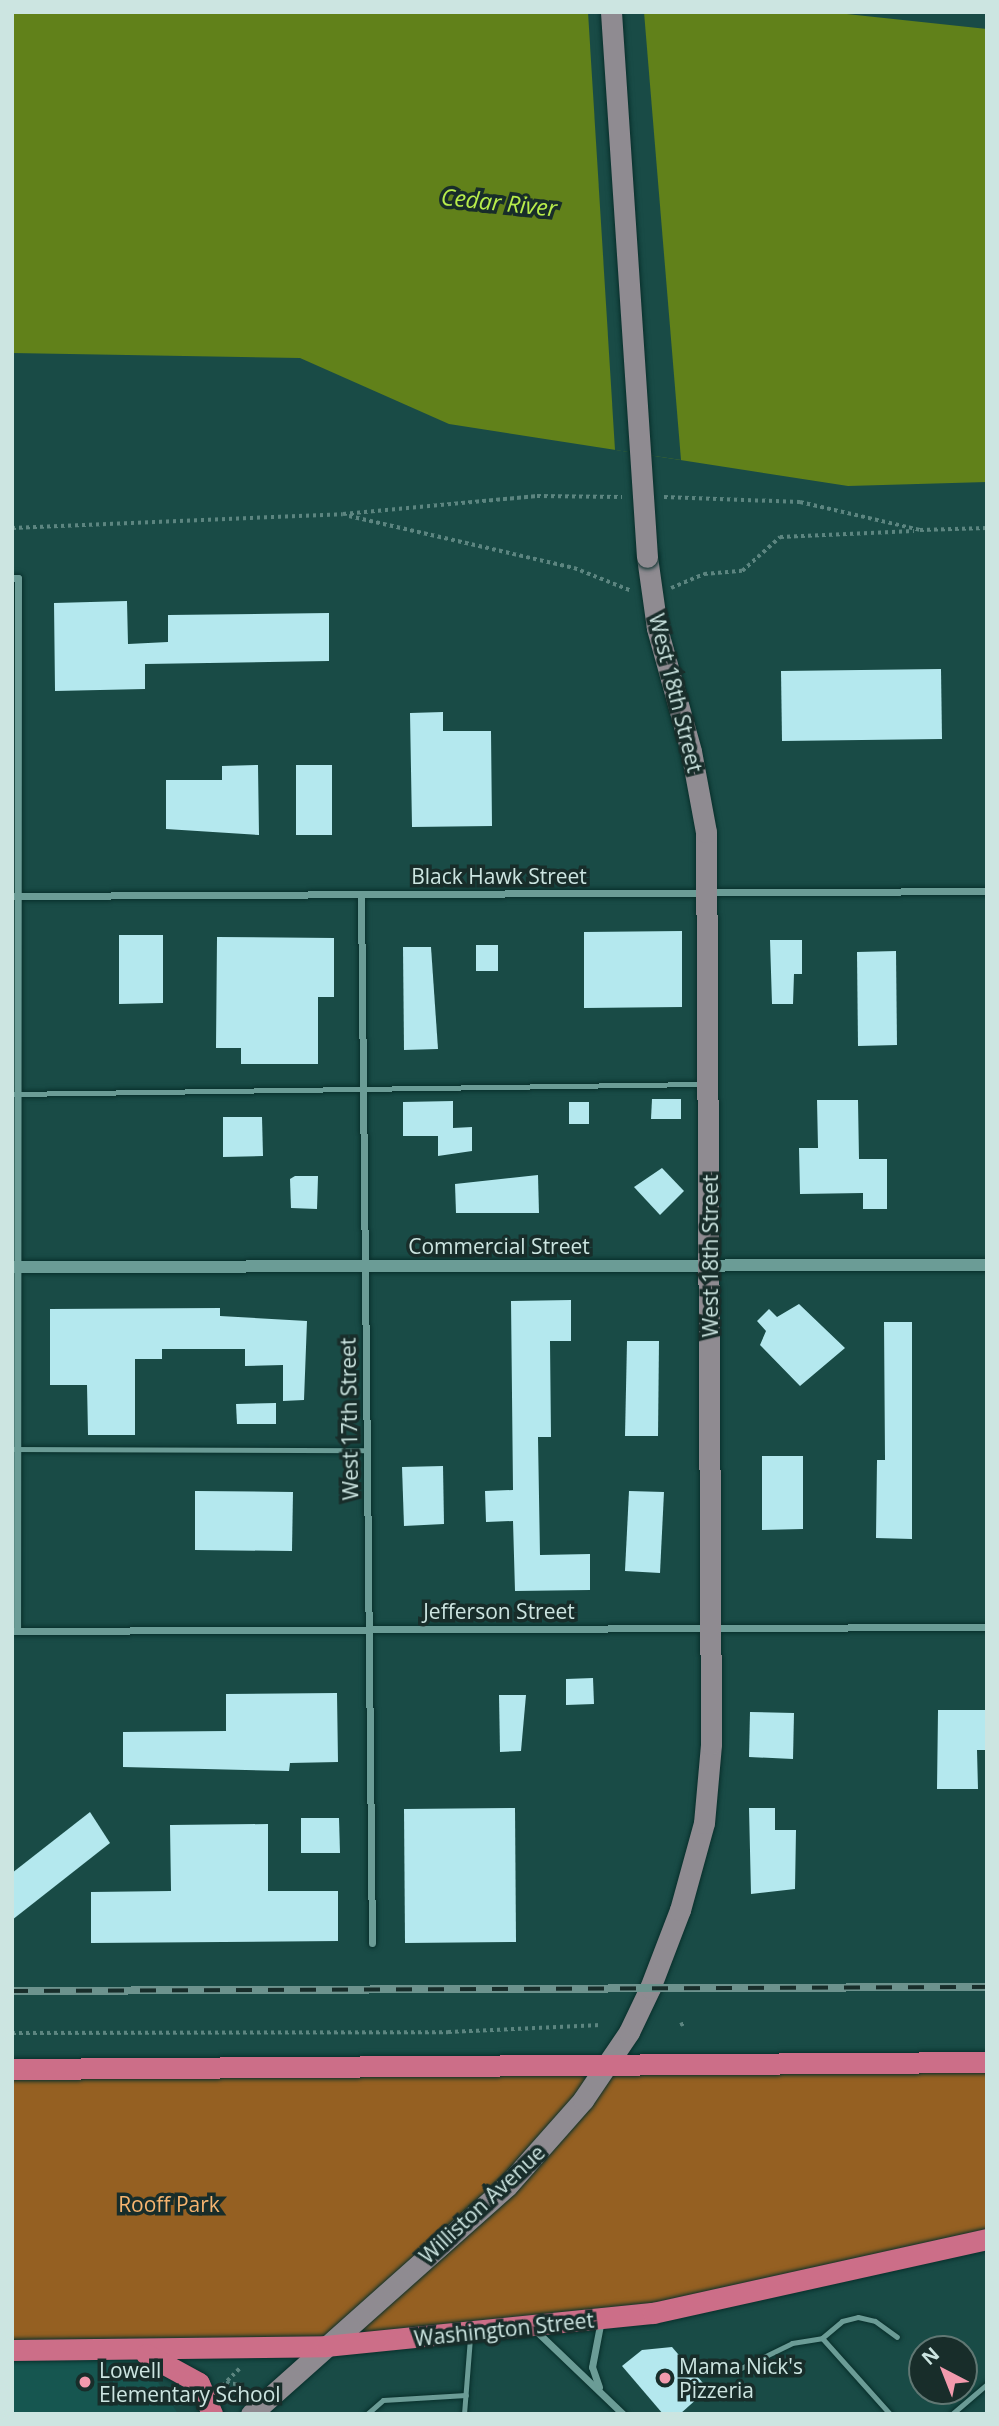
<!DOCTYPE html>
<style>
body{margin:0}
#map{position:relative;width:999px;height:2426px;overflow:hidden;background:#194b46;font-family:"Open Sans",sans-serif}
div>[style]{position:absolute}
[style*='--x']{left:calc(var(--x)*1px);top:calc(var(--y)*1px);width:calc(var(--w)*1px);rotate:calc(var(--a)*1deg)}
.built>*{inset:0;background:#165650}
.green>*{inset:0;background:#956022}
.water>*{inset:0;background:#61811a}
.pier>*{inset:0;background:#194b46}
.building>*{inset:0;background:#b4e8ee}
.path>*{height:3.5px;margin-top:-1.75px;transform-origin:0;background:repeating-linear-gradient(90deg,#5c8580 0 3.5px,transparent 0 7px)}
.roads{filter:drop-shadow(0 0 2px #082f2b) drop-shadow(0 0 2px #082f2b)}
.service>*{height:5px;margin:-2.5px;padding:0 2.5px;transform-origin:2.5px;border-radius:2.5px;background:#6b9c96}
.minor>*{height:7px;margin:-3.5px;padding:0 3.5px;transform-origin:3.5px;border-radius:3.5px;background:#6b9c96}
.tertiary>*{height:12px;margin:-6px;padding:0 6px;transform-origin:6px;border-radius:6px;background:#6b9c96}
.secondary>*{height:21px;margin:-10.5px;padding:0 10.5px;transform-origin:10.5px;border-radius:10.5px;background:#8f8b91}
.trunk>*{height:21px;margin:-10.5px;padding:0 10.5px;transform-origin:10.5px;border-radius:10.5px;background:#cc6e88}
.rail>*{height:8px;margin-top:-4px;transform-origin:0;background:repeating-linear-gradient(90deg,#182d2a 0 16px,#6d938e 0 32px);box-sizing:border-box;border-block:2px solid #6d938e}
.bridges{filter:drop-shadow(0 0 2px #082f2b) drop-shadow(0 0 2px #082f2b)}
.secondary-bridge>*{height:21px;margin:-10.5px;padding:0 10.5px;transform-origin:10.5px;border-radius:10.5px;background:#8f8b91}
.dots>*{width:19px;height:19px;translate:-50% -50%;box-sizing:border-box;border:4px solid #182d2a;border-radius:50%}
span{translate:-50% -50%;white-space:nowrap;text-align:center;line-height:1.15;-webkit-text-stroke:7px #182d2a;paint-order:stroke}
.street-label{font-size:21px;color:#cce5e1}
.park-label{font-size:21px;color:#f6b46f}
.poi-label{font-size:21px;color:#cce5e1}
.left{translate:0 -50%;text-align:left}
.water-label{font-size:23px;color:#b8ed4b;font-style:italic}
.frame{position:absolute;inset:0;border:14px solid #cce5e1;pointer-events:none}
.north{position:absolute;left:908px;top:2335px;width:70px;height:70px;box-sizing:border-box;background:#182d2a;border:2px solid #607773;border-radius:50%;rotate:318deg;font-size:19px;font-weight:700;line-height:28px;text-align:center;color:#cce5e1}
.north::after{content:'';display:block;margin:auto;width:24px;height:32px;background:#f29aad;clip-path:polygon(50% 0,100% 100%,50% 72%,0 100%)}
</style>
<div id="map">
<div class="built">
<div style="clip-path:polygon(12px 2350px,138px 2350px,178px 2414px,12px 2414px)"></div>
</div>
<div class="green">
<div style="clip-path:polygon(987px 2057px,987px 2241px,772px 2288px,471px 2334px,12px 2348px,12px 2061px)"></div>
</div>
<div class="water">
<div style="clip-path:polygon(12px 12px,828px 12px,987px 29px,987px 482px,848px 486px,449px 424px,300px 358px,12px 353px)"></div>
</div>
<div class="pier">
<div style="clip-path:polygon(588px 12px,644px 12px,681px 460px,615px 450px)"></div>
</div>
<div class="building">
<div style="clip-path:polygon(127px 601px,128px 644px,168px 642px,168px 615px,329px 613px,329px 661px,145px 664px,145px 689px,55px 691px,54px 603px)"></div>
<div style="clip-path:polygon(941px 669px,942px 739px,782px 741px,781px 671px)"></div>
<div style="clip-path:polygon(443px 712px,443px 731px,491px 731px,492px 826px,412px 827px,410px 713px)"></div>
<div style="clip-path:polygon(258px 765px,259px 835px,166px 829px,166px 780px,222px 780px,222px 766px)"></div>
<div style="clip-path:polygon(296px 765px,332px 765px,332px 835px,296px 835px)"></div>
<div style="clip-path:polygon(682px 931px,682px 1007px,584px 1008px,584px 932px)"></div>
<div style="clip-path:polygon(119px 935px,163px 935px,163px 1003px,119px 1004px)"></div>
<div style="clip-path:polygon(217px 937px,334px 938px,334px 997px,318px 997px,318px 1064px,241px 1064px,241px 1048px,216px 1048px)"></div>
<div style="clip-path:polygon(770px 940px,802px 940px,802px 974px,794px 974px,793px 1004px,772px 1004px)"></div>
<div style="clip-path:polygon(476px 945px,498px 945px,498px 971px,476px 971px)"></div>
<div style="clip-path:polygon(403px 947px,431px 947px,438px 1049px,404px 1050px)"></div>
<div style="clip-path:polygon(896px 951px,897px 1045px,858px 1046px,857px 952px)"></div>
<div style="clip-path:polygon(652px 1099px,681px 1099px,681px 1119px,651px 1119px)"></div>
<div style="clip-path:polygon(817px 1100px,858px 1100px,859px 1159px,887px 1159px,887px 1209px,863px 1209px,863px 1193px,800px 1194px,799px 1148px,818px 1148px)"></div>
<div style="clip-path:polygon(453px 1101px,453px 1128px,472px 1127px,472px 1151px,438px 1156px,438px 1136px,403px 1136px,403px 1102px)"></div>
<div style="clip-path:polygon(569px 1102px,589px 1102px,589px 1124px,569px 1124px)"></div>
<div style="clip-path:polygon(223px 1117px,262px 1117px,263px 1156px,223px 1157px)"></div>
<div style="clip-path:polygon(662px 1168px,684px 1191px,660px 1215px,634px 1187px)"></div>
<div style="clip-path:polygon(538px 1175px,539px 1213px,456px 1213px,455px 1184px)"></div>
<div style="clip-path:polygon(295px 1176px,318px 1176px,317px 1209px,291px 1208px,290px 1179px)"></div>
<div style="clip-path:polygon(571px 1300px,571px 1341px,550px 1341px,551px 1437px,538px 1437px,540px 1555px,590px 1554px,590px 1590px,515px 1591px,513px 1521px,486px 1522px,485px 1491px,513px 1490px,511px 1301px)"></div>
<div style="clip-path:polygon(799px 1304px,845px 1348px,800px 1386px,760px 1345px,766px 1331px,757px 1321px,769px 1309px,777px 1317px)"></div>
<div style="clip-path:polygon(220px 1308px,220px 1316px,307px 1321px,304px 1400px,283px 1401px,283px 1365px,245px 1366px,245px 1349px,162px 1349px,162px 1359px,135px 1359px,135px 1435px,88px 1435px,87px 1385px,50px 1385px,50px 1309px)"></div>
<div style="clip-path:polygon(884px 1322px,912px 1322px,912px 1539px,876px 1538px,877px 1460px,885px 1460px)"></div>
<div style="clip-path:polygon(627px 1341px,659px 1341px,658px 1436px,625px 1436px)"></div>
<div style="clip-path:polygon(276px 1403px,276px 1424px,237px 1424px,236px 1404px)"></div>
<div style="clip-path:polygon(762px 1456px,803px 1456px,803px 1529px,762px 1530px)"></div>
<div style="clip-path:polygon(443px 1466px,444px 1524px,404px 1526px,402px 1467px)"></div>
<div style="clip-path:polygon(195px 1491px,293px 1492px,292px 1551px,195px 1550px)"></div>
<div style="clip-path:polygon(629px 1491px,664px 1492px,660px 1573px,625px 1571px)"></div>
<div style="clip-path:polygon(593px 1678px,594px 1704px,566px 1705px,566px 1679px)"></div>
<div style="clip-path:polygon(337px 1693px,338px 1762px,290px 1763px,289px 1771px,123px 1767px,123px 1732px,226px 1731px,226px 1694px)"></div>
<div style="clip-path:polygon(499px 1695px,526px 1695px,521px 1751px,500px 1752px)"></div>
<div style="clip-path:polygon(938px 1710px,987px 1710px,987px 1750px,977px 1750px,978px 1789px,937px 1789px)"></div>
<div style="clip-path:polygon(750px 1712px,794px 1713px,793px 1759px,749px 1757px)"></div>
<div style="clip-path:polygon(515px 1808px,516px 1942px,405px 1943px,404px 1809px)"></div>
<div style="clip-path:polygon(749px 1808px,775px 1808px,775px 1830px,796px 1830px,795px 1889px,751px 1894px)"></div>
<div style="clip-path:polygon(90px 1812px,110px 1843px,12px 1920px,12px 1873px)"></div>
<div style="clip-path:polygon(301px 1818px,339px 1818px,340px 1853px,301px 1853px)"></div>
<div style="clip-path:polygon(268px 1824px,268px 1891px,338px 1891px,338px 1941px,91px 1943px,91px 1892px,171px 1891px,170px 1825px)"></div>
<div style="clip-path:polygon(672px 2347px,708px 2389px,680px 2414px,663px 2414px,622px 2366px,642px 2350px)"></div>
</div>
<div class="path">
<div style="--x:664;--y:497;--w:136;--a:2.1"></div>
<div style="--x:800;--y:502;--w:123;--a:13.1"></div>
<div style="--x:920;--y:530;--w:67;--a:-1.7"></div>
<div style="--x:349;--y:516;--w:231;--a:13"></div>
<div style="--x:574;--y:568;--w:62;--a:21.6"></div>
<div style="--x:12;--y:528;--w:331;--a:-2.4"></div>
<div style="--x:343;--y:514;--w:195;--a:-5.3"></div>
<div style="--x:537;--y:496;--w:85;--a:0.7"></div>
<div style="--x:671;--y:588;--w:36;--a:-23"></div>
<div style="--x:704;--y:574;--w:38;--a:-5"></div>
<div style="--x:742;--y:571;--w:51;--a:-41.8"></div>
<div style="--x:780;--y:537;--w:134;--a:-2.6"></div>
<div style="--x:680;--y:2025;--w:5;--a:-22"></div>
<div style="--x:12;--y:2033;--w:436;--a:-0.1"></div>
<div style="--x:448;--y:2032;--w:153;--a:-2.6"></div>
<div style="--x:226;--y:2383;--w:18;--a:6"></div>
<div style="--x:222;--y:2386;--w:25;--a:-45"></div>
</div>
<div class="roads">
<div class="service">
<div style="--x:12;--y:1094;--w:690;--a:-0.83"></div>
<div style="--x:12;--y:1449;--w:355;--a:0.2"></div>
<div style="--x:822;--y:2338;--w:102;--a:48.2"></div>
<div style="--x:737;--y:2370;--w:61;--a:-26.1"></div>
<div style="--x:792;--y:2343;--w:30;--a:-9"></div>
<div style="--x:822;--y:2338;--w:26;--a:-40"></div>
<div style="--x:842;--y:2321;--w:16;--a:-14"></div>
<div style="--x:858;--y:2317;--w:17;--a:13"></div>
<div style="--x:875;--y:2321;--w:27;--a:36"></div>
<div style="--x:367;--y:2414;--w:21;--a:-41"></div>
<div style="--x:383;--y:2400;--w:83;--a:-3.4"></div>
<div style="--x:464;--y:2414;--w:77;--a:-85.5"></div>
<div style="--x:952;--y:2414;--w:46;--a:-40.6"></div>
</div>
<div class="minor">
<div style="--x:12;--y:578;--w:6;--a:0"></div>
<div style="--x:18;--y:578;--w:1053;--a:90.05"></div>
<div style="--x:361;--y:894;--w:1049;--a:89.4"></div>
<div style="--x:12;--y:896;--w:975;--a:-0.29"></div>
<div style="--x:14;--y:1631;--w:973;--a:-0.24"></div>
<div style="--x:533;--y:2328;--w:124;--a:43.7"></div>
<div style="--x:599;--y:2387;--w:21;--a:-109"></div>
<div style="--x:592;--y:2367;--w:48;--a:-79.2"></div>
</div>
<div class="tertiary">
<div style="--x:12;--y:1267;--w:975;--a:-0.12"></div>
</div>
<div class="secondary">
<div style="--x:251;--y:2414;--w:343;--a:-41.7"></div>
<div style="--x:507;--y:2186;--w:115;--a:-48.5"></div>
<div style="--x:583;--y:2100;--w:82;--a:-55.9"></div>
<div style="--x:629;--y:2032;--w:49;--a:-64.5"></div>
<div style="--x:650;--y:1988;--w:84;--a:-69"></div>
<div style="--x:680;--y:1910;--w:90;--a:-74.6"></div>
<div style="--x:704;--y:1823;--w:79;--a:-84.9"></div>
<div style="--x:711;--y:1744;--w:912;--a:-90.31"></div>
<div style="--x:706;--y:832;--w:82;--a:-100.5"></div>
<div style="--x:691;--y:751;--w:128;--a:-105.5"></div>
<div style="--x:657;--y:628;--w:72;--a:-98"></div>
</div>
<div class="trunk">
<div style="--x:12;--y:2069;--w:975;--a:-0.41"></div>
<div style="--x:12;--y:2350;--w:314;--a:-0.7"></div>
<div style="--x:326;--y:2346;--w:329;--a:-5.8"></div>
<div style="--x:653;--y:2313;--w:342;--a:-12.5"></div>
<div style="--x:146;--y:2354;--w:60;--a:28.7"></div>
<div style="--x:199;--y:2383;--w:34;--a:67"></div>
</div>
</div>
<div class="rail">
<div style="--x:12;--y:1991;--w:975;--a:-0.24"></div>
</div>
<div class="bridges">
<div class="secondary-bridge">
<div style="--x:611;--y:12;--w:546;--a:86.22"></div>
</div>
</div>
<div class="dots">
<div style="left:665px;top:2378px;background:#f29aad"></div>
<div style="left:85px;top:2382px;background:#f29aad"></div>
</div>
<div class="street-label">
<span style="left:676px;top:693px;rotate:76deg">West 18th Street</span>
<span style="left:499px;top:876px">Black Hawk Street</span>
<span style="left:499px;top:1246px">Commercial Street</span>
<span style="left:710px;top:1256px;rotate:-90deg">West 18th Street</span>
<span style="left:349px;top:1419px;rotate:-91deg">West 17th Street</span>
<span style="left:499px;top:1611px">Jefferson Street</span>
<span style="left:482px;top:2204px;rotate:-43deg">Williston Avenue</span>
<span style="left:504px;top:2329px;rotate:-6deg">Washington Street</span>
</div>
<div class="park-label">
<span style="left:169px;top:2204px">Rooff Park</span>
</div>
<div class="poi-label">
<span class="left" style="left:679px;top:2378px">Mama Nick's<br>Pizzeria</span>
<span class="left" style="left:99px;top:2382px">Lowell<br>Elementary School</span>
</div>
<div class="water-label">
<span style="left:499px;top:202px;rotate:6deg">Cedar River</span>
</div>
<div class="frame"></div>
<div class="north">N</div>
</div>
